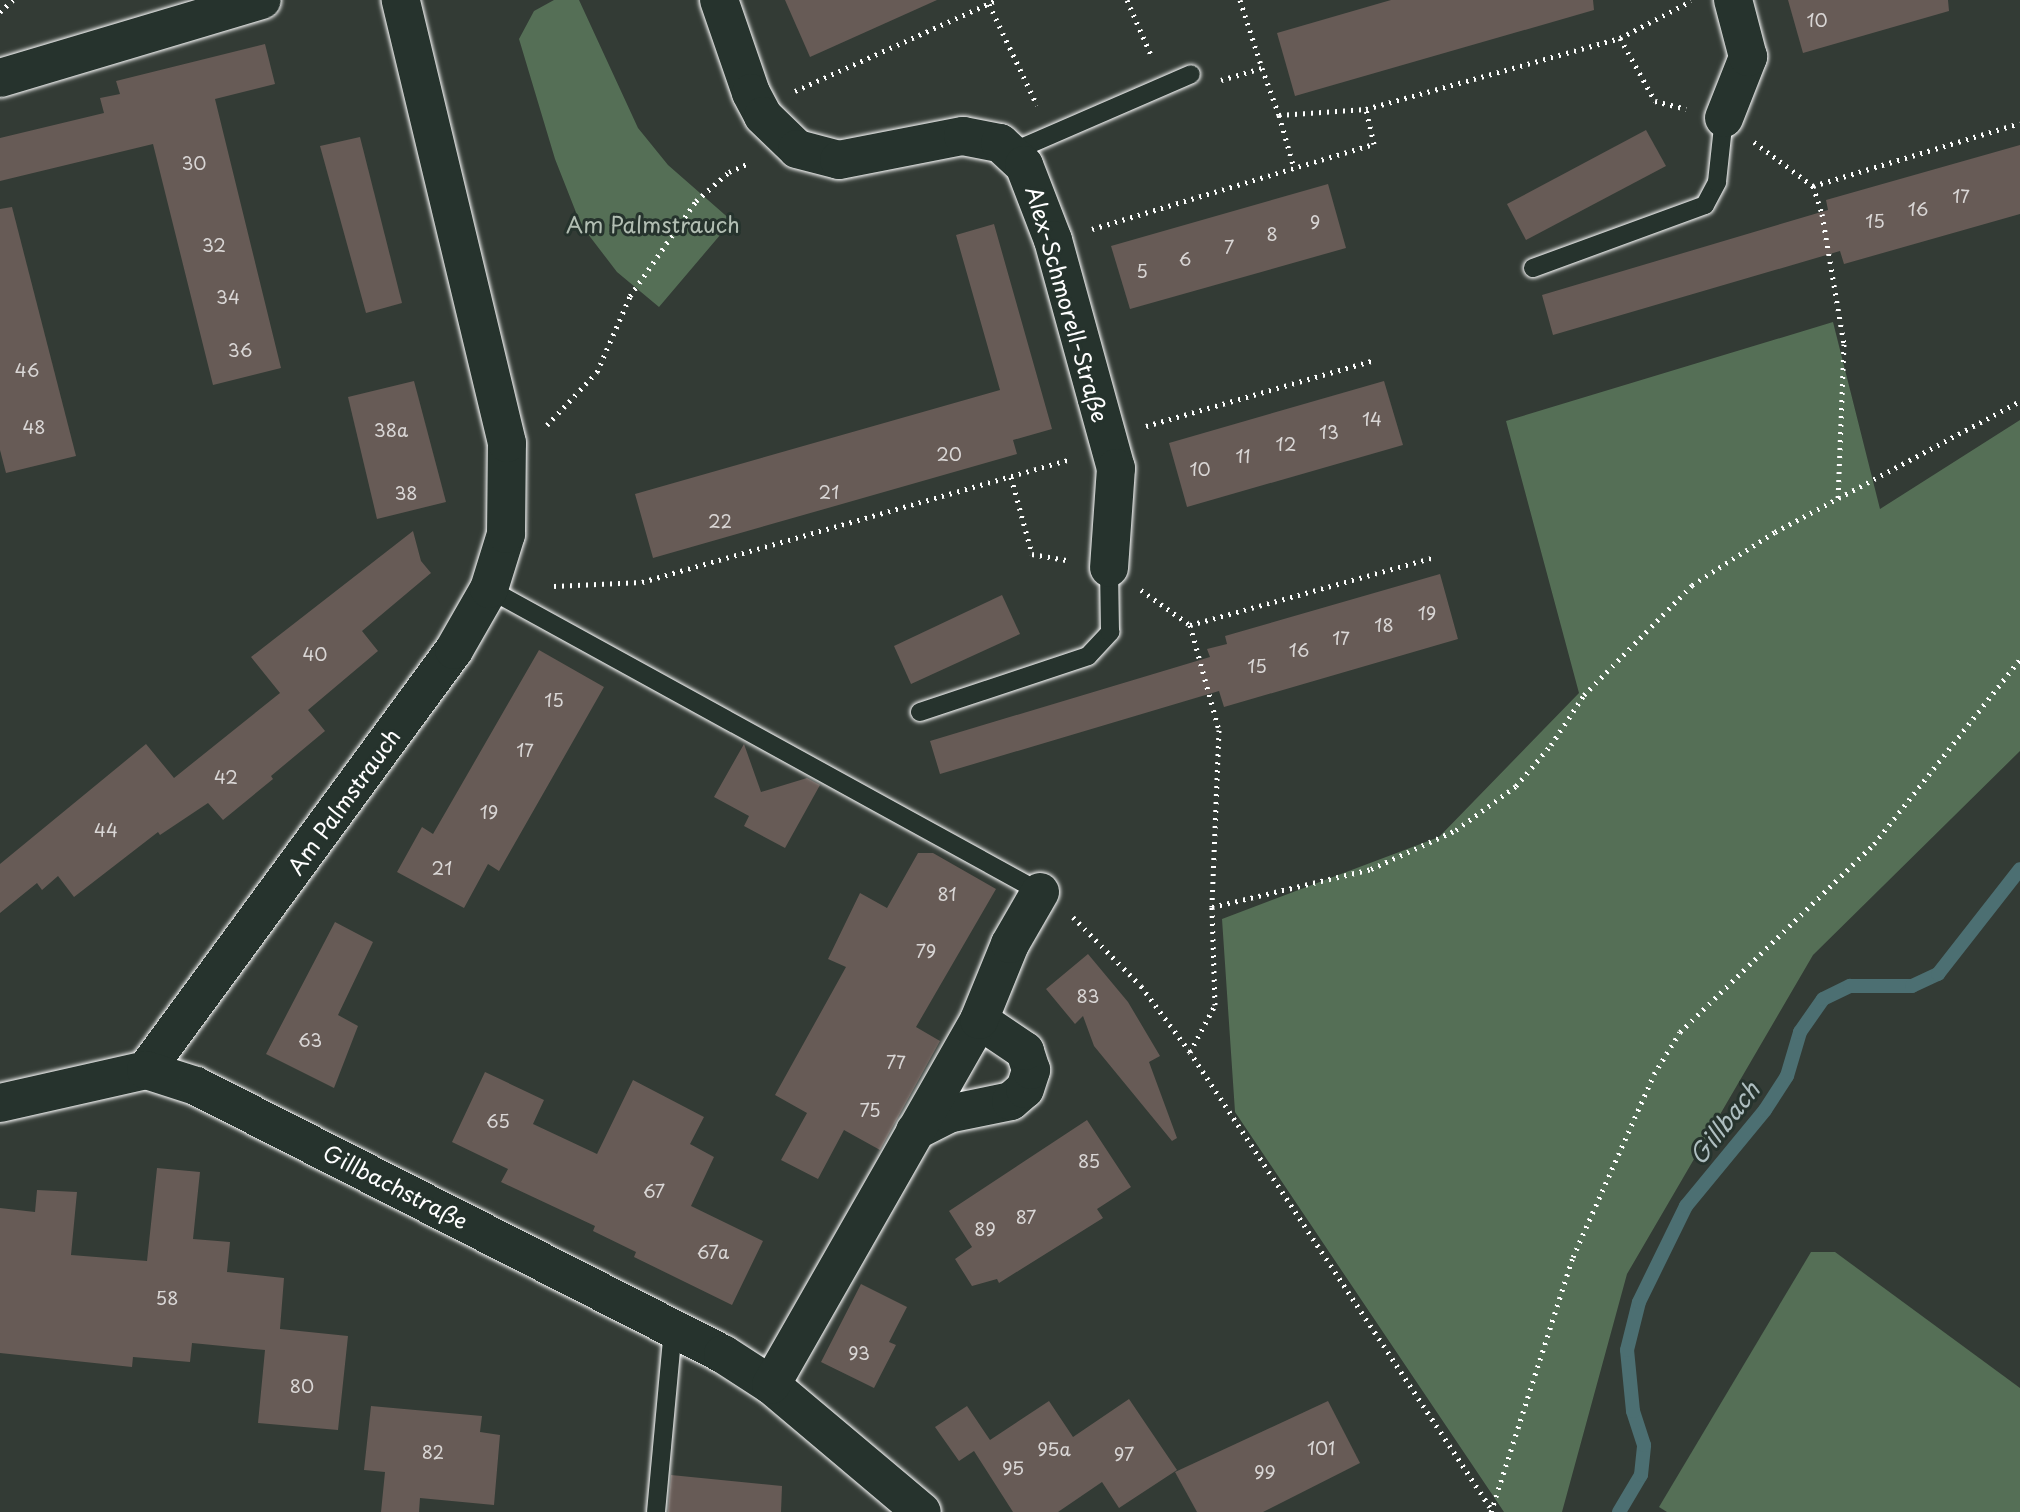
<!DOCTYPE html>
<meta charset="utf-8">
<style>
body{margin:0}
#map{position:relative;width:2020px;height:1512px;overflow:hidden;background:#333b35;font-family:"Playpen Sans",sans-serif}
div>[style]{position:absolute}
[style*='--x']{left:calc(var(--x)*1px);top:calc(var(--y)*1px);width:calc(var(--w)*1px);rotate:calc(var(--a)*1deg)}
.green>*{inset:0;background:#556f56}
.stream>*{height:14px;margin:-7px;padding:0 7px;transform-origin:7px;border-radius:7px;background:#4c6f72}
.building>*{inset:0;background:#675b56}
.path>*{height:5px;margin-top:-2.5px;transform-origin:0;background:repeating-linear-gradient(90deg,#fff 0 2px,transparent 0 8px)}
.roads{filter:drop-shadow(0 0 2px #fff) drop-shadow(0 0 2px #fff)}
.lane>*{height:18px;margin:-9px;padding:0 9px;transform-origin:9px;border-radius:9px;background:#26332d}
.street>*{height:38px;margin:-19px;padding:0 19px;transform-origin:19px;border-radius:19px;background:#26332d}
span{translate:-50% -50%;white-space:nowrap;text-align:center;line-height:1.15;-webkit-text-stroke:6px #26332d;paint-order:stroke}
.number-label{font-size:18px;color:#d9d6d5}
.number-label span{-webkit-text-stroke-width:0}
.park-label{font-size:22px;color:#b2beb3}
.street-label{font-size:22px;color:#fff}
.water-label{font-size:24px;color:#aebec0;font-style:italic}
</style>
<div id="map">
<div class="green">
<div style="clip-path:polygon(554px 0,579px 0,638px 128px,668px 165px,732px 221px,659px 307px,617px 272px,581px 225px,555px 159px,519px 39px,534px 11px)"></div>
<div style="clip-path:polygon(1833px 322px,1880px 509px,2020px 420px,2020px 751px,1813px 955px,1627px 1274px,1562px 1512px,1504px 1512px,1235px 1112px,1222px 919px,1439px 837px,1579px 693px,1506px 421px)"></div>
<div style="clip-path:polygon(1811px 1252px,1835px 1252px,2020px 1388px,2020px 1512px,1667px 1512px,1659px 1507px)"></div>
</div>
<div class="stream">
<div style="--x:1619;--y:1512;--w:43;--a:-59.3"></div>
<div style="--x:1641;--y:1475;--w:30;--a:-84"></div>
<div style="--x:1644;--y:1445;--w:36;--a:-108"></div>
<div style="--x:1633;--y:1411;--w:61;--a:-95.6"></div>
<div style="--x:1627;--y:1350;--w:49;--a:-76"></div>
<div style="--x:1639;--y:1302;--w:107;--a:-63.9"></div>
<div style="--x:1686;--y:1206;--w:124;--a:-50.5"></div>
<div style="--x:1765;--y:1110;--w:40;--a:-57.1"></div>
<div style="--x:1787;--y:1076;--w:46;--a:-73.5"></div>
<div style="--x:1800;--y:1032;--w:40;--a:-55.1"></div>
<div style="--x:1823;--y:999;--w:30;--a:-26"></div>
<div style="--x:1850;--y:986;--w:62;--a:0"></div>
<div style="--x:1912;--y:986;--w:29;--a:-25"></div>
<div style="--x:1938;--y:974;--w:133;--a:-52"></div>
</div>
<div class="building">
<div style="clip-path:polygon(785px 0,937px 0,810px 57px)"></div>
<div style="clip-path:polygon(1391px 0,1593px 0,1594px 10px,1295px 96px,1277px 33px)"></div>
<div style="clip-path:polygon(1788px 0,1948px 0,1949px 11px,1803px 53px)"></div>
<div style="clip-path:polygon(265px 44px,275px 84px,215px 99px,281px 368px,213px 385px,153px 144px,0 181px,0 138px,104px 113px,100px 98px,120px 94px,116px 81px)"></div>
<div style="clip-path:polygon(1646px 130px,1666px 166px,1526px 240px,1507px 204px)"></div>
<div style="clip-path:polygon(360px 137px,402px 303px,366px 313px,320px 146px)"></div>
<div style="clip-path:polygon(2020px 145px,2020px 214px,1844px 264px,1840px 251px,1553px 335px,1542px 295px,1828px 210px,1826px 200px)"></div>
<div style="clip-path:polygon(1328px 184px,1346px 248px,1130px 309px,1111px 246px)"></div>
<div style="clip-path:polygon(12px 207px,76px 456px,6px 473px,0 450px,0 209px)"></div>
<div style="clip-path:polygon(994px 224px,1052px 429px,1013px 440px,1017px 454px,653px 558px,635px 494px,1000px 390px,956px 235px)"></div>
<div style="clip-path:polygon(414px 381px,446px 502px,377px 519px,348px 397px)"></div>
<div style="clip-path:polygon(1384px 381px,1403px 445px,1187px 507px,1169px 443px)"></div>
<div style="clip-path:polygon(413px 531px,421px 561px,431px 573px,362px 631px,378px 651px,308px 710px,325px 731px,271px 776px,273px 779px,223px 820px,208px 803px,160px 835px,158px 832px,74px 897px,58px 876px,42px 890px,37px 883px,0 913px,0 864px,146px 744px,174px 778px,280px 693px,251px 657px)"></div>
<div style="clip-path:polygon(1440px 574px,1458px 639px,1224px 707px,1219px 691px,940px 774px,930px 741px,1210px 657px,1207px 649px,1227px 644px,1225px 636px)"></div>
<div style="clip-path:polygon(1002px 595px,1020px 634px,911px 684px,894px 646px)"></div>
<div style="clip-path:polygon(539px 650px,604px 687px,499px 871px,488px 864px,464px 908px,397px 872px,422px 827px,433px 834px)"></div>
<div style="clip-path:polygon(744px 744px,761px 792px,807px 778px,820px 785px,785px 848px,744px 826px,749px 816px,714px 797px)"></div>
<div style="clip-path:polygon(918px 853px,933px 853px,996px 889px,916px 1027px,940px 1041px,880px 1150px,844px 1130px,818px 1179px,781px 1160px,807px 1113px,775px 1095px,846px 967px,828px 959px,860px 893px,887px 908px)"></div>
<div style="clip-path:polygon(335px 922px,373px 942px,338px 1015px,358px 1026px,334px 1088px,266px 1054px)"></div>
<div style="clip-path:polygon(1088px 954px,1128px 1002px,1160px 1056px,1149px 1062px,1177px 1138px,1172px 1141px,1094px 1046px,1083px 1016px,1075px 1024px,1046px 989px)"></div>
<div style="clip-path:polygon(485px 1072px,544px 1100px,533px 1124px,597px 1154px,633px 1080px,704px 1117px,690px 1144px,714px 1157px,691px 1206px,763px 1241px,732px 1305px,634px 1257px,636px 1252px,593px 1231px,595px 1226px,501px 1182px,508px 1169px,452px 1142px)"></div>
<div style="clip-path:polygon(1087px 1120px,1131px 1187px,1097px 1209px,1103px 1218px,999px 1283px,997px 1279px,972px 1286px,955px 1259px,972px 1247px,949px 1211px)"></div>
<div style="clip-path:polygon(157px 1168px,200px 1172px,193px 1239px,230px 1242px,227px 1272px,284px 1278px,280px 1329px,348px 1336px,338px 1430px,258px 1423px,265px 1350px,192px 1343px,190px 1362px,133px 1357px,132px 1367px,0 1353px,0 1208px,35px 1212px,37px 1190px,77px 1192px,71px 1255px,147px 1261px)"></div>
<div style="clip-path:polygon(861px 1284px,907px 1307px,889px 1342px,896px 1345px,874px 1388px,821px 1362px)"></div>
<div style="clip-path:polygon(1129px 1399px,1177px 1470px,1119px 1508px,1102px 1482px,1058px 1512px,1013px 1512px,974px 1451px,959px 1461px,935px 1427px,967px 1406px,990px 1440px,1049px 1401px,1073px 1437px)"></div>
<div style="clip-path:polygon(1328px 1401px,1360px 1463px,1263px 1512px,1197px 1512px,1175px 1472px)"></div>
<div style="clip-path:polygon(371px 1406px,482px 1416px,480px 1432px,500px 1435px,494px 1505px,420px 1498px,419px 1512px,381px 1512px,385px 1472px,364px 1470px)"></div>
<div style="clip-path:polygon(671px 1475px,782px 1486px,781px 1512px,668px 1512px)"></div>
</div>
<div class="path">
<div style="--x:1127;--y:0;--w:60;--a:66.4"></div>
<div style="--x:1240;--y:0;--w:71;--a:72.1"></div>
<div style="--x:989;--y:4;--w:112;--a:64.6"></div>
<div style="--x:0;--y:12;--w:18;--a:-43"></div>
<div style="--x:1620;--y:38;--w:72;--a:60.9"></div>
<div style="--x:1655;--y:101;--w:32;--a:14"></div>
<div style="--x:1221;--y:80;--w:43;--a:-16.3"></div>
<div style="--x:1262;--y:68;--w:50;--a:70.1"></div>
<div style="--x:1279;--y:115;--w:87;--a:-3.9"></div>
<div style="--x:795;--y:91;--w:222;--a:-24.3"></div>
<div style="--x:1279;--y:115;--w:55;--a:74.2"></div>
<div style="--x:1754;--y:142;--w:74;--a:36.7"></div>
<div style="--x:1813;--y:186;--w:29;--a:72"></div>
<div style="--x:1822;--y:214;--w:132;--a:80.4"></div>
<div style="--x:1844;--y:344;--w:155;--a:92.2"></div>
<div style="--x:1813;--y:186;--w:216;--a:-16.9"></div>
<div style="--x:1092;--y:229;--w:295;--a:-16.8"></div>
<div style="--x:1374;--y:144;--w:36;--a:-103"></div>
<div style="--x:1366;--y:109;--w:264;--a:-15.6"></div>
<div style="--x:1620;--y:38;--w:80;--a:-27.5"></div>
<div style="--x:547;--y:425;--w:73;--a:-46.7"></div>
<div style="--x:597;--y:372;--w:83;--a:-66.5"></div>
<div style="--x:630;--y:296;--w:116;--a:-55.2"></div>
<div style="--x:696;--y:201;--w:44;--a:-41.3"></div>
<div style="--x:729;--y:172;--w:22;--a:-24"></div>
<div style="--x:1146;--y:426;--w:238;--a:-16.1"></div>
<div style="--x:1011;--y:477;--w:80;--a:74.7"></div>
<div style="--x:1032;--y:554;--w:36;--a:10"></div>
<div style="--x:554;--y:586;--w:88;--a:-2.6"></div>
<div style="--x:642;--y:582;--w:446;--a:-16"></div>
<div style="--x:1141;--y:590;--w:60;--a:35.5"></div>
<div style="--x:1190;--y:625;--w:251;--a:-15.5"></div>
<div style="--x:1190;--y:625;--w:109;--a:74.6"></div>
<div style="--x:1219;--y:730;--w:177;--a:92.3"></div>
<div style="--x:1073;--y:917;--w:97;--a:45.4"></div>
<div style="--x:1141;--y:986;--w:82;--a:53.4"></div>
<div style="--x:1490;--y:1507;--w:545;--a:-123.4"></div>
<div style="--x:1190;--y:1052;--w:53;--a:-62"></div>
<div style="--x:1215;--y:1005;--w:98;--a:-91.8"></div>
<div style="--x:1212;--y:907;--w:163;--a:-13.4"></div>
<div style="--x:1371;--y:869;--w:94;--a:-24.6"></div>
<div style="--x:1456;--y:830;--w:74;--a:-36.3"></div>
<div style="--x:1516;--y:786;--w:54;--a:-49.5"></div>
<div style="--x:1551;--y:745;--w:60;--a:-56.6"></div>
<div style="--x:1584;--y:695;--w:154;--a:-45.5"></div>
<div style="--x:1692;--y:585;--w:98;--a:-32.6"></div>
<div style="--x:1775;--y:532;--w:278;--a:-28.1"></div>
<div style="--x:1491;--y:1512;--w:268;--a:-72.2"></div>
<div style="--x:1573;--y:1257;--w:200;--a:-66.1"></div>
<div style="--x:1654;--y:1074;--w:49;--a:-58.2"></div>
<div style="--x:1680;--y:1032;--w:270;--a:-44.1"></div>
<div style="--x:1874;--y:844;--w:236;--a:-51.7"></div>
</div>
<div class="roads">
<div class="lane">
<div style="--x:1012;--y:152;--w:195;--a:-23.5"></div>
<div style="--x:1533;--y:268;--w:183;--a:-20.1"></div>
<div style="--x:1705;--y:205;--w:26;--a:-62"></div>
<div style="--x:1717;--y:182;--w:64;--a:-83.8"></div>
<div style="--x:489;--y:589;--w:629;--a:28.81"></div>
<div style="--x:920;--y:712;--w:177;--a:-18.4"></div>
<div style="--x:1088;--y:656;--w:33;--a:-47"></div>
<div style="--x:1110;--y:632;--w:64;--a:-90.9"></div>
<div style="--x:656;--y:1512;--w:184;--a:-84.7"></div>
</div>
<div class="street">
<div style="--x:719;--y:0;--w:98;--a:71"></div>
<div style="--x:751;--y:93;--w:26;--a:62"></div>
<div style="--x:763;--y:116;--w:47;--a:44.1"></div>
<div style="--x:797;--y:149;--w:43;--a:14.7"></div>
<div style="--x:839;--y:160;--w:126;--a:-11"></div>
<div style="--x:963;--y:136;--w:38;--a:11"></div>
<div style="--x:1000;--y:143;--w:33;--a:43"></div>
<div style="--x:1024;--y:165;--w:80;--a:68.9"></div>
<div style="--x:1053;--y:240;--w:237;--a:74.6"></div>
<div style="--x:1116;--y:468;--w:100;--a:94"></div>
<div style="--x:0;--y:78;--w:273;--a:-16.6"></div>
<div style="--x:1724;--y:118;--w:66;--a:-68.5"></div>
<div style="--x:1748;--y:57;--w:59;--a:-104.7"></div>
<div style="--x:146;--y:1070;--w:521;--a:-53.75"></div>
<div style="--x:454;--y:650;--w:70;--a:-60.2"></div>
<div style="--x:489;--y:589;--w:58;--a:-72.8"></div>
<div style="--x:506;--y:534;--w:91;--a:-89.4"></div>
<div style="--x:507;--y:443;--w:456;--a:-103.5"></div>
<div style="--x:0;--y:1103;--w:150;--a:-12.7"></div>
<div style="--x:146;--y:1070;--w:52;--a:17.7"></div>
<div style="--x:196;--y:1086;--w:591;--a:26.96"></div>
<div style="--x:723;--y:1354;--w:57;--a:32.9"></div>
<div style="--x:771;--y:1385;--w:197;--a:40.1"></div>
<div style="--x:915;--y:1131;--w:37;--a:-27"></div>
<div style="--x:948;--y:1114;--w:64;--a:-11.7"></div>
<div style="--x:1011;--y:1101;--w:18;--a:-41"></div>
<div style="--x:1025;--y:1089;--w:20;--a:-72"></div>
<div style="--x:1031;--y:1070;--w:20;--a:-108"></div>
<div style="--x:1025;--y:1051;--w:55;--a:-146"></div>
<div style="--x:771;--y:1385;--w:420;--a:-60.3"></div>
<div style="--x:979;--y:1020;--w:82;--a:-67.8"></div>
<div style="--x:1010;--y:944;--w:60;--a:-60"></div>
</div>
</div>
<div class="number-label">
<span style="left:1817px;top:20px">10</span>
<span style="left:194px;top:163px">30</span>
<span style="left:1961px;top:196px">17</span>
<span style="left:1918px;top:209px">16</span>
<span style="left:1875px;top:221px">15</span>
<span style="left:1315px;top:222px">9</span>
<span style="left:1272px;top:234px">8</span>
<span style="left:214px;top:245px">32</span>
<span style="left:1229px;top:247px">7</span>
<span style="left:1185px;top:259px">6</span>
<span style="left:1142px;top:271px">5</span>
<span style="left:228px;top:297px">34</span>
<span style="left:240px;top:350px">36</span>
<span style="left:27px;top:370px">46</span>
<span style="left:1372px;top:419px">14</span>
<span style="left:34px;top:427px">48</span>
<span style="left:391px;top:430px">38a</span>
<span style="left:1329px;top:432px">13</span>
<span style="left:1286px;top:444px">12</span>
<span style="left:949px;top:454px">20</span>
<span style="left:1243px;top:456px">11</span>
<span style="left:1200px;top:469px">10</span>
<span style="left:829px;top:492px">21</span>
<span style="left:406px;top:493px">38</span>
<span style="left:720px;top:521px">22</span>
<span style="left:1427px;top:613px">19</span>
<span style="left:1384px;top:625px">18</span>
<span style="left:1341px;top:638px">17</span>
<span style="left:1299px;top:650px">16</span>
<span style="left:315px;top:654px">40</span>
<span style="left:1257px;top:666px">15</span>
<span style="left:554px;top:700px">15</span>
<span style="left:525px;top:750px">17</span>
<span style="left:226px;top:777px">42</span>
<span style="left:489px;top:812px">19</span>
<span style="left:106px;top:830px">44</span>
<span style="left:442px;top:868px">21</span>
<span style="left:947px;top:894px">81</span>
<span style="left:926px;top:951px">79</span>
<span style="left:1088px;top:996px">83</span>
<span style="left:310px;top:1040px">63</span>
<span style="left:896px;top:1062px">77</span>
<span style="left:870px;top:1110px">75</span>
<span style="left:498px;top:1121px">65</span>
<span style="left:1089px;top:1161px">85</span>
<span style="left:654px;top:1191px">67</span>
<span style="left:1026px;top:1217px">87</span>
<span style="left:985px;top:1229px">89</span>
<span style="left:713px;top:1252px">67a</span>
<span style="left:167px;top:1298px">58</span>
<span style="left:859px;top:1353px">93</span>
<span style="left:302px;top:1386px">80</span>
<span style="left:1321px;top:1448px">101</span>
<span style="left:1054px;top:1449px">95a</span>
<span style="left:433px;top:1452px">82</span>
<span style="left:1124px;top:1454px">97</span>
<span style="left:1013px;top:1468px">95</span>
<span style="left:1265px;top:1472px">99</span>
</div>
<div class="park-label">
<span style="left:653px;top:224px">Am Palmstrauch</span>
</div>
<div class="street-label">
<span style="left:1068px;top:304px;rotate:74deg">Alex-Schmorell-Straße</span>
<span style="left:343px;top:801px;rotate:-54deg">Am Palmstrauch</span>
<span style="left:396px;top:1186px;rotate:27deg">Gillbachstraße</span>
</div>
<div class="water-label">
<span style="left:1724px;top:1123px;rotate:-52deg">Gillbach</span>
</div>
</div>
